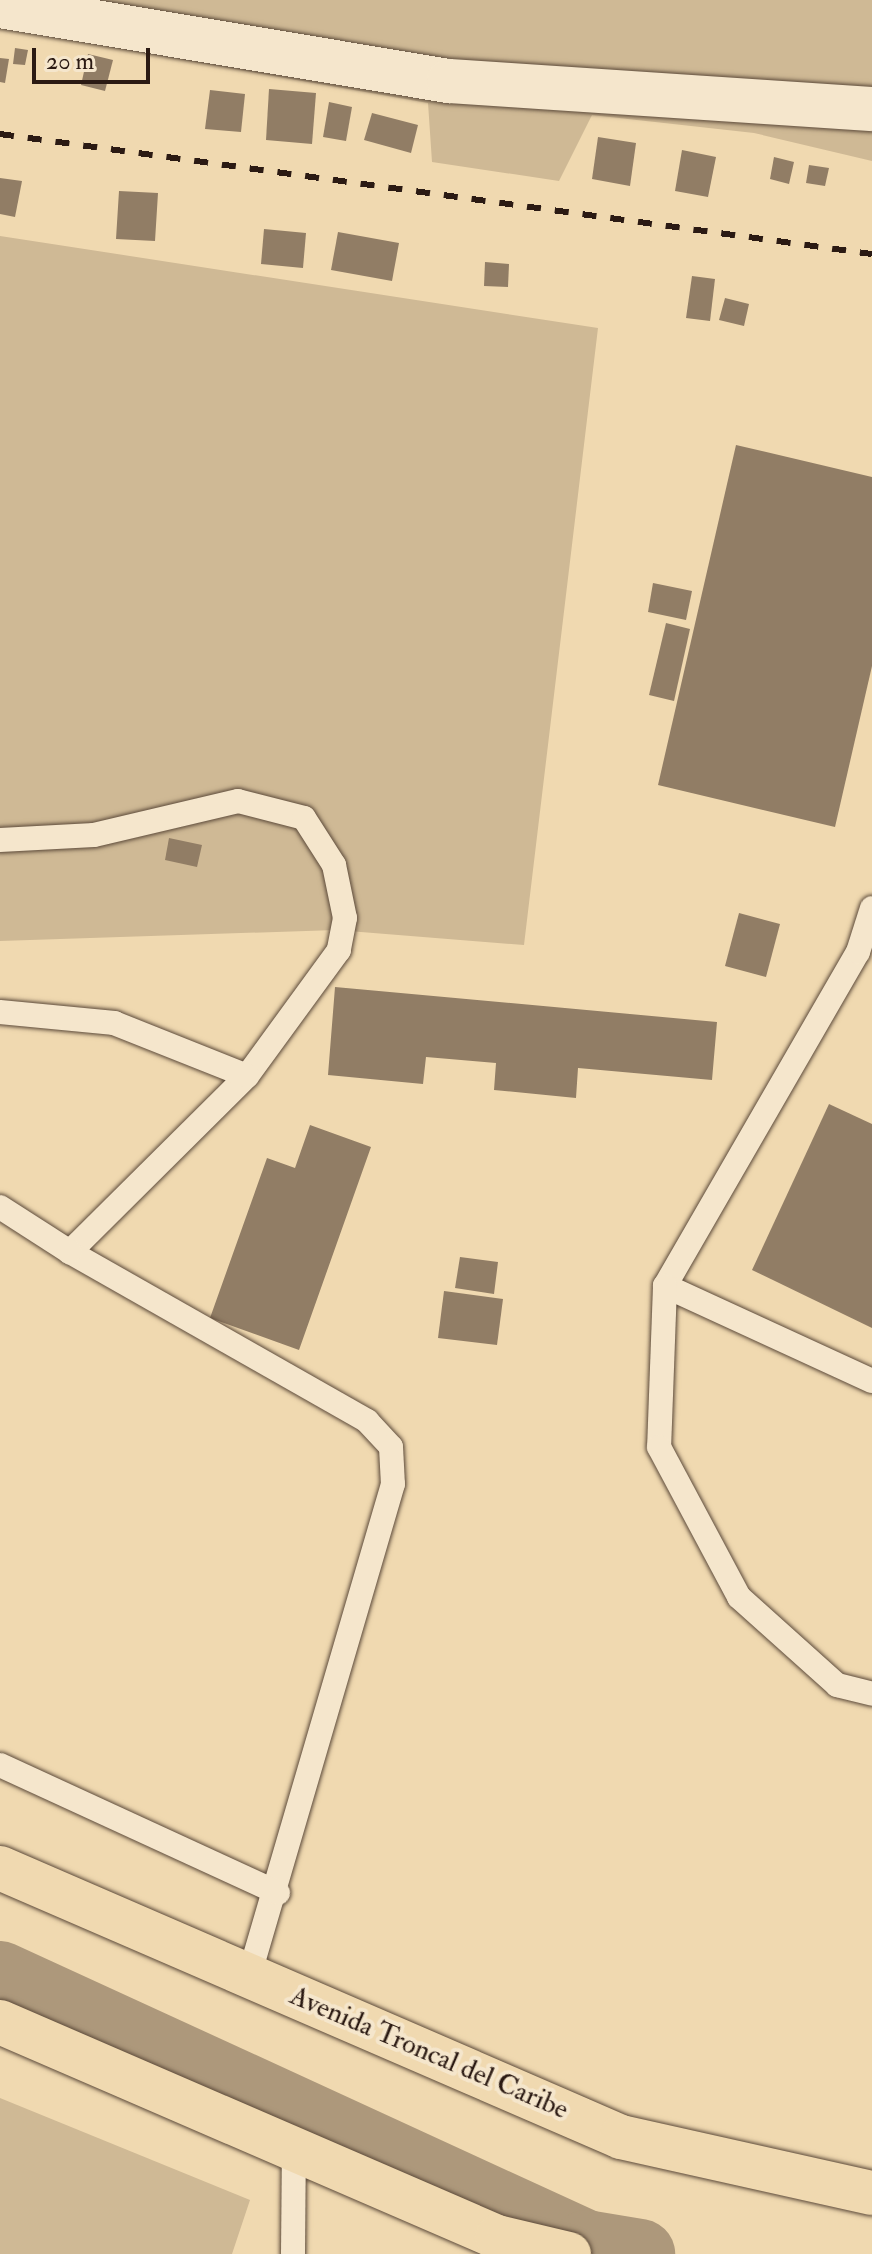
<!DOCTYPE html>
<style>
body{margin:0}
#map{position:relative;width:872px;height:2254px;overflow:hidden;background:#f0d9b0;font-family:"IM FELL Double Pica",serif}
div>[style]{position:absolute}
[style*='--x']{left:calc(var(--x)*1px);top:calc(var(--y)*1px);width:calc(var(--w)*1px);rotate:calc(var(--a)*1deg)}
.green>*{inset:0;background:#cfb995}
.river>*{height:70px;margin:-35px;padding:0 35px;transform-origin:35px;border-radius:35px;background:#ad987b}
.building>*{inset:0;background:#917d65}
.roads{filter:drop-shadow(0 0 2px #5c4a3a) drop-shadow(0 0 2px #5c4a3a)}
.service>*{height:24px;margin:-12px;padding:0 12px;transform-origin:12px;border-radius:12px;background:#f5e6cc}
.minor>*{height:44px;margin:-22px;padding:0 22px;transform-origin:22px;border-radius:22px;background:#f5e6cc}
.trunk>*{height:44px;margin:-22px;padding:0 22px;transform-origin:22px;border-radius:22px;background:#f0d9b0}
.rail>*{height:6px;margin-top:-3px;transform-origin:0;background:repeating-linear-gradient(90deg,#2b1a13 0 14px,transparent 0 28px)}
span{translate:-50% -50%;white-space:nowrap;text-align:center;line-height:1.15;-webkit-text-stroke:8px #f5e6cc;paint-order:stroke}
.street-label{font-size:28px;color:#2b1a13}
.scale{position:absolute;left:32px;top:48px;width:118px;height:36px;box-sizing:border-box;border:4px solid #2b1a13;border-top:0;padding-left:10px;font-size:24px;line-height:28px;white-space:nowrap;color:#2b1a13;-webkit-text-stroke:6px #f5e6cc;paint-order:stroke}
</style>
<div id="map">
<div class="green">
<div style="clip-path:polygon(0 0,872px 0,872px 161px,754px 133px,592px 115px,559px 181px,432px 162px,428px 103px,0 28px)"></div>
<div style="clip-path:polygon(0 236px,598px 328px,524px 945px,336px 930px,0 941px)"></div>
<div style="clip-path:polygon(0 2098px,250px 2200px,232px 2254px,0 2254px)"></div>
</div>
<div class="river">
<div style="--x:0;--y:1976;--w:645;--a:24.66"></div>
<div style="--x:586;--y:2245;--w:55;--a:9.5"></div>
</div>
<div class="building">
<div style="clip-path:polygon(15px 48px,28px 50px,25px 65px,13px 64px)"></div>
<div style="clip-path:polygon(88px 54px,113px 60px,105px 91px,81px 85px)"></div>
<div style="clip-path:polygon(0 58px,9px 59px,5px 83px,0 82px)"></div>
<div style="clip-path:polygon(269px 89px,316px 93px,312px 144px,266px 140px)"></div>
<div style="clip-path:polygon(210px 90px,245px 94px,241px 132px,205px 129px)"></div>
<div style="clip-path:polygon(329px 102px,352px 107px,346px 141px,323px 137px)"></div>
<div style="clip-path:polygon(372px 113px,418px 125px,411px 153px,364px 140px)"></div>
<div style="clip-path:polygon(598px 137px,636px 143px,630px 186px,592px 179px)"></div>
<div style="clip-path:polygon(682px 150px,716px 157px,708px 197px,675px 191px)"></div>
<div style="clip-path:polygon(774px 157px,794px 162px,789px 184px,770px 179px)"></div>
<div style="clip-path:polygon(809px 165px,829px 168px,825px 186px,806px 183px)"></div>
<div style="clip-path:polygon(0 178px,22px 181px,15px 217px,0 214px)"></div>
<div style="clip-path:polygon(119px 191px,158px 193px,155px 241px,116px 239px)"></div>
<div style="clip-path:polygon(264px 229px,306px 233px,303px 268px,261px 264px)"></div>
<div style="clip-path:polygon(338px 232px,399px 243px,392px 281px,331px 270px)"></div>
<div style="clip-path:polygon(485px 262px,509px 264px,508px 287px,484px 286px)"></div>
<div style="clip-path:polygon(692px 276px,715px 279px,710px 321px,686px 318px)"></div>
<div style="clip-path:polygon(725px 298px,749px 304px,744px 326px,719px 320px)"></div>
<div style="clip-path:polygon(736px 445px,872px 477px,872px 666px,835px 827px,658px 785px)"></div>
<div style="clip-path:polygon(653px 583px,692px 591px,686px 620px,648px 612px)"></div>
<div style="clip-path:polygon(666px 623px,690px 629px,674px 701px,649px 695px)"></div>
<div style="clip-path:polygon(169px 838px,202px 845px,197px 867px,165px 860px)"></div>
<div style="clip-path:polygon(739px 913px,780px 924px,766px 977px,725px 966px)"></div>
<div style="clip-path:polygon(335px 987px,717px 1022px,712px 1080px,578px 1068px,576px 1098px,494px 1090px,496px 1063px,426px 1057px,423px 1084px,328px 1075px)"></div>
<div style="clip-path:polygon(829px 1104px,872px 1124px,872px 1328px,752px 1270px)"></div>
<div style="clip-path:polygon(310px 1125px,371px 1147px,299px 1350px,210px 1318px,267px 1158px,295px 1168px)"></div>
<div style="clip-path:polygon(460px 1257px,498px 1262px,494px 1294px,455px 1288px)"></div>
<div style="clip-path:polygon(444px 1291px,503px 1299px,497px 1345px,438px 1338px)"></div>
</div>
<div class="roads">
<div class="service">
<div style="--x:0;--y:840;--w:94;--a:-3"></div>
<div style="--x:94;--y:835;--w:148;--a:-13.3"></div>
<div style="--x:238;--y:801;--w:68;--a:14.4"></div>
<div style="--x:304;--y:818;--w:56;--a:57.4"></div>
<div style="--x:334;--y:865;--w:54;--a:78.3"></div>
<div style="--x:345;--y:918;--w:33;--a:101"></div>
<div style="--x:339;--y:950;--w:156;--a:126.1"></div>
<div style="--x:247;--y:1076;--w:250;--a:135.2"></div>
<div style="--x:70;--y:1252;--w:342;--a:29.6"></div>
<div style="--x:367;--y:1421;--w:35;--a:47"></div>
<div style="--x:391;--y:1447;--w:37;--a:87"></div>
<div style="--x:393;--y:1484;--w:513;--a:106.31"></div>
<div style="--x:0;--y:1012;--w:115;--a:5.5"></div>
<div style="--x:114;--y:1023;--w:143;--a:21.7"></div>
<div style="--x:0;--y:1207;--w:83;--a:32.7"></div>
<div style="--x:665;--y:1286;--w:386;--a:-60"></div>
<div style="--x:858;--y:952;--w:46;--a:-72.3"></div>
<div style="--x:872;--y:1381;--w:228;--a:-155.3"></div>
<div style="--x:665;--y:1286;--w:161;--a:92.1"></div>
<div style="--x:659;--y:1447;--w:170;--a:61.9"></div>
<div style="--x:739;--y:1597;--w:132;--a:41.9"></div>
<div style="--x:837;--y:1685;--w:36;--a:14"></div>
<div style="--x:0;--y:1765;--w:306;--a:24.7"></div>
<div style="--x:293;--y:2254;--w:110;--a:-89.5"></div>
</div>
<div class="minor">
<div style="--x:0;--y:6;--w:455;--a:9.5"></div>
<div style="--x:449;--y:81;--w:424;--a:3.8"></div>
</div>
<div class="trunk">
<div style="--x:0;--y:1868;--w:677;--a:23.42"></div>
<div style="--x:621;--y:2137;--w:257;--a:12.6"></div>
<div style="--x:0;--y:2022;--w:542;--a:23.39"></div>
<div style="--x:497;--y:2237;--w:74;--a:13.3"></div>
</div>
</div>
<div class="rail">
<div style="--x:0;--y:134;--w:880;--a:7.84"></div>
</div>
<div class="street-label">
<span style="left:429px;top:2053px;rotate:23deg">Avenida Troncal del Caribe</span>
</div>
<div class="scale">20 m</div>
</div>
